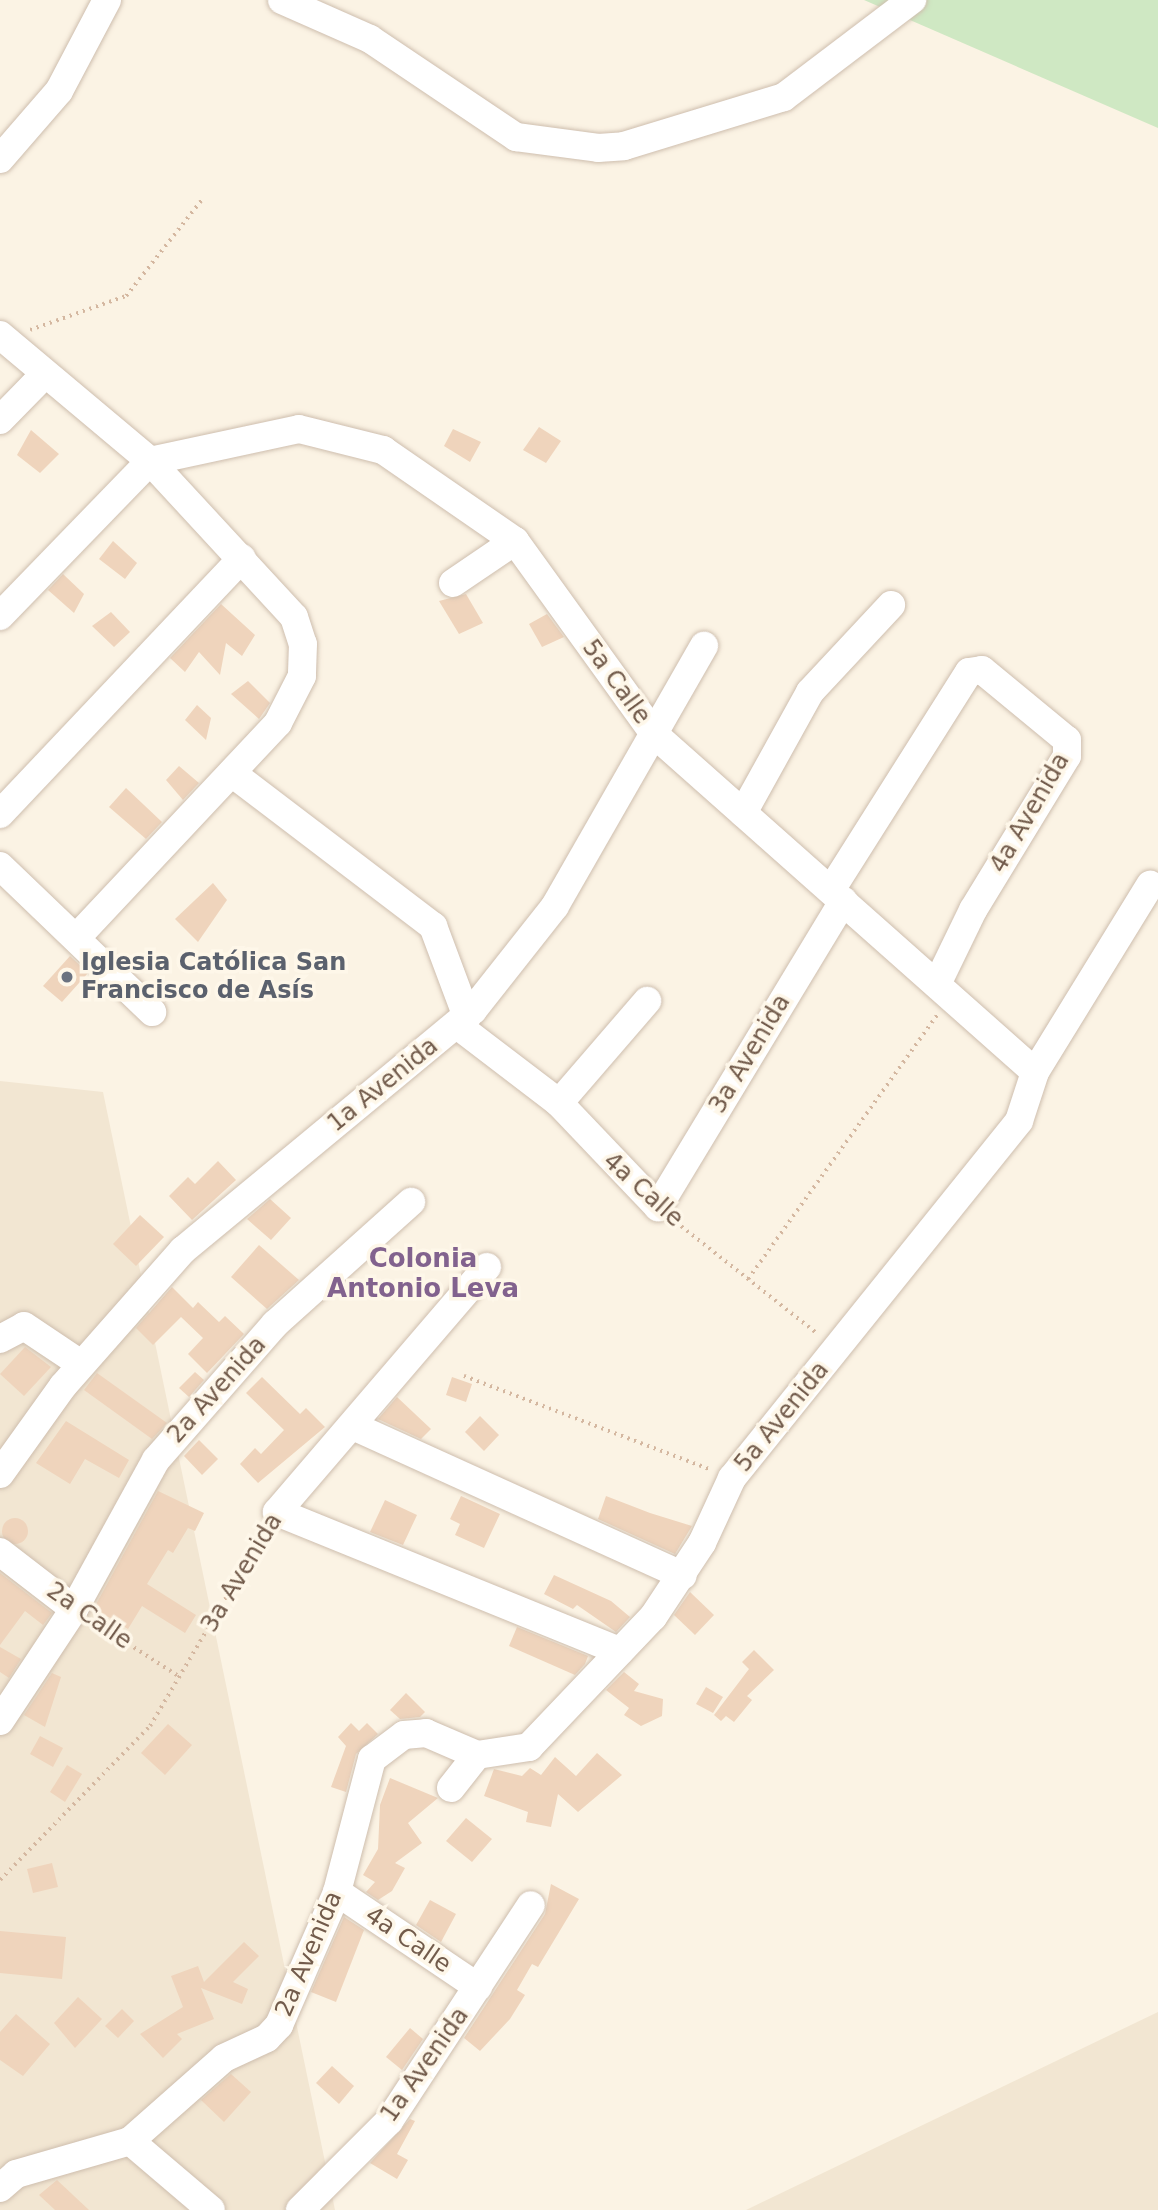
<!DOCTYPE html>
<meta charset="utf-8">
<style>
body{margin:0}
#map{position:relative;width:1158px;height:2210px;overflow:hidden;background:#fbf3e4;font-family:"DejaVu Sans",sans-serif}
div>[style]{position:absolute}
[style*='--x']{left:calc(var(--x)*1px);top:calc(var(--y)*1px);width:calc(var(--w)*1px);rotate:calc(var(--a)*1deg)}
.residential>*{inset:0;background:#f2e6d2}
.green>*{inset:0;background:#cfe8c3}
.building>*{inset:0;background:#efd4bc}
.round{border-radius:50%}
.path>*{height:3.5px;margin-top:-1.75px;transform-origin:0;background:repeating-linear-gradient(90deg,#d4b7a0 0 2px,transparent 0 7px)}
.roads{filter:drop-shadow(0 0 2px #cebeae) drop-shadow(0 0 2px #cebeae)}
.minor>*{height:28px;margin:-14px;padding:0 14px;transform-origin:14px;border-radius:14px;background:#fff}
.dots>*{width:19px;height:19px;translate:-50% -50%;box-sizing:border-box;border:4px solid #fef7e9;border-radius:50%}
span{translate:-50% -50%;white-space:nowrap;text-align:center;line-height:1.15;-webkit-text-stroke:7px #fef7e9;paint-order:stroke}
.street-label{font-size:24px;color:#725b4b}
.worship-label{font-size:24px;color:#5b616d;font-weight:700}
.left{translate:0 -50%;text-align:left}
.neighbourhood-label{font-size:26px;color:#82628e;font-weight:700}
</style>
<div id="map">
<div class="residential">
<div style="clip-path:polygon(0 1081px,103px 1092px,335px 2210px,0 2210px)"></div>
<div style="clip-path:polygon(1158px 2012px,1158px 2210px,746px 2210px)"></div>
</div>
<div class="green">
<div style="clip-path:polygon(864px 0,1158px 0,1158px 128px)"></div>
</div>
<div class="building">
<div style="clip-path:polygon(539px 427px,561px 441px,546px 463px,523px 450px)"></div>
<div style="clip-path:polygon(453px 429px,481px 442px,470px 462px,444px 446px)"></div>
<div style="clip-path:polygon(31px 430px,59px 454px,40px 473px,17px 455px)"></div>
<div style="clip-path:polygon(113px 541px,137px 563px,125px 579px,99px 559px)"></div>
<div style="clip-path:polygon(63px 574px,84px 594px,74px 613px,48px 590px)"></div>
<div style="clip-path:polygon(466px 594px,483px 623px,459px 634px,439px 601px)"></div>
<div style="clip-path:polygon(221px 604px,255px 635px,242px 656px,226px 643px,220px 675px,199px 652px,185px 672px,170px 658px)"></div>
<div style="clip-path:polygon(111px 612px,130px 632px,114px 647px,92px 626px)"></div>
<div style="clip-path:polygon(547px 614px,564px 637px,542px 647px,529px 624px)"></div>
<div style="clip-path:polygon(248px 681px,270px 703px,259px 719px,231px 694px)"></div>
<div style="clip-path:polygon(197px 705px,211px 718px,206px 740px,185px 720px)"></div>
<div style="clip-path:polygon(179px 766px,199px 783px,183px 800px,166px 780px)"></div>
<div style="clip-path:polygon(126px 788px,162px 822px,146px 839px,109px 807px)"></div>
<div style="clip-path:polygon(213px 883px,227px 900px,198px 942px,175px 919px)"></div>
<div style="clip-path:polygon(70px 956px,88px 973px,62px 1002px,43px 986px)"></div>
<div style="clip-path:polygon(218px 1161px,236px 1180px,192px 1220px,169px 1196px,188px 1177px,195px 1184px)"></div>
<div style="clip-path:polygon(270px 1199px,291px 1218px,271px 1240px,247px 1219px)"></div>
<div style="clip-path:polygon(140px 1215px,164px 1237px,136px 1266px,113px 1244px)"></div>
<div style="clip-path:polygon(259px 1245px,299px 1280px,267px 1309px,231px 1277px)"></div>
<div style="clip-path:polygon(172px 1287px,193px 1308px,198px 1302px,219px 1322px,225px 1316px,244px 1334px,207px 1373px,188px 1354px,203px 1338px,181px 1317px,153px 1345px,136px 1328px)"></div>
<div style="clip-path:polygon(25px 1347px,51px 1367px,24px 1396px,0 1374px)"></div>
<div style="clip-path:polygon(195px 1372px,204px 1380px,189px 1397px,179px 1388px)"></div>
<div style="clip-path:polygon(97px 1373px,167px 1423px,152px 1439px,84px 1390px)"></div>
<div style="clip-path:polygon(262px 1377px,300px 1414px,306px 1408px,325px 1427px,258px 1483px,240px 1464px,255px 1448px,261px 1454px,284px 1430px,246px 1393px)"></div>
<div style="clip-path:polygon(452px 1377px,472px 1384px,466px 1402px,446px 1395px)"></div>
<div style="clip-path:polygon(397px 1397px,431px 1429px,421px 1439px,378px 1419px)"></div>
<div style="clip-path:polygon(480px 1416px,499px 1435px,484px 1451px,465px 1432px)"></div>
<div style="clip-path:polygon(66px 1421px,129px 1460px,119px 1478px,85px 1459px,70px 1484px,36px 1463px)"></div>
<div style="clip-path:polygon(199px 1440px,218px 1459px,202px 1475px,184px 1456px)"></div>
<div style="clip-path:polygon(158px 1491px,204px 1513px,195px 1531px,188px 1528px,173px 1553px,168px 1550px,147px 1584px,196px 1615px,185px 1633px,142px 1606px,128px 1629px,94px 1608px)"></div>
<div style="clip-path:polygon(461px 1496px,500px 1514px,484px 1548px,455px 1535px,460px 1524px,450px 1519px)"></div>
<div style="clip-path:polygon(606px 1496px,650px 1513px,692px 1526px,675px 1554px,598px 1519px)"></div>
<div style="clip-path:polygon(385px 1500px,417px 1515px,403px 1545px,370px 1532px)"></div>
<div class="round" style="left:2px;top:1518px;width:26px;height:26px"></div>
<div style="clip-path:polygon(0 1573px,52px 1613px,43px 1625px,25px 1611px,0 1645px)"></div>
<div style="clip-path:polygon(554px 1575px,611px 1601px,630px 1617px,616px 1632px,577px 1605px,573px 1609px,544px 1594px)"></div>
<div style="clip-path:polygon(690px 1592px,714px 1615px,695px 1635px,674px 1615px)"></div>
<div style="clip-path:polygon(517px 1627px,588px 1656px,585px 1664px,575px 1675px,509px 1646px)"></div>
<div style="clip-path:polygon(0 1647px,21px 1659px,9px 1678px,0 1672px)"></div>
<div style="clip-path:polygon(754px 1650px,774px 1670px,747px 1696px,752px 1700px,734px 1722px,726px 1716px,721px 1721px,714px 1715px,749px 1669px,742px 1662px)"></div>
<div style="clip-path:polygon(624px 1672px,639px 1684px,634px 1691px,663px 1699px,662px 1716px,641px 1726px,624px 1715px,629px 1708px,606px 1690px)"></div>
<div style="clip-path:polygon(52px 1673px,61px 1677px,45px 1727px,24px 1715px)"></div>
<div style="clip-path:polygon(706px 1687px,723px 1697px,713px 1713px,696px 1704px)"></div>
<div style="clip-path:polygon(406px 1693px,425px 1712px,420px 1717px,400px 1719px,390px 1710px)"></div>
<div style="clip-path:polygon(351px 1723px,359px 1731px,367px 1723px,378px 1734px,356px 1754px,346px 1792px,331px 1787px,346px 1746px,338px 1737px)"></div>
<div style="clip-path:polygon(168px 1724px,192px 1745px,165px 1775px,141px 1753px)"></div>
<div style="clip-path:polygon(40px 1736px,63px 1748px,53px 1767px,30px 1754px)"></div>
<div style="clip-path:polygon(597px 1753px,622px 1775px,578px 1812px,558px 1794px,551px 1827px,526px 1822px,528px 1812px,484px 1796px,494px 1769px,522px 1776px,530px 1768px,541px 1775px,555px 1757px,576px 1776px)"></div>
<div style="clip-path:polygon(67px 1765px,82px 1774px,65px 1802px,50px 1792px)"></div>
<div style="clip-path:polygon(390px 1778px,438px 1798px,408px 1823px,422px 1843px,395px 1863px,405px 1868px,392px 1891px,378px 1900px,366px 1892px,375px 1882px,363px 1875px,378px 1849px,380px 1805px)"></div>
<div style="clip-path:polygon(466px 1818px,492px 1839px,472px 1862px,446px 1841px)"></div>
<div style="clip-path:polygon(52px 1863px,58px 1887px,33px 1893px,27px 1869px)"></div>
<div style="clip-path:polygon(551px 1884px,579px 1899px,538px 1967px,532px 1964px,517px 1990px,525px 1995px,510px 2019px,480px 2051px,464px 2038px,545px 1914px)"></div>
<div style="clip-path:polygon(430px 1900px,456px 1914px,441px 1942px,416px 1925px)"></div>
<div style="clip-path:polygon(344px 1917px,364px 1930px,336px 2002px,311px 1992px)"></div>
<div style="clip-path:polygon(0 1931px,66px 1937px,62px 1979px,0 1973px)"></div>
<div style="clip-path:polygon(244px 1942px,259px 1956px,233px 1982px,248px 1989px,242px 2004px,201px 1988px,214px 2019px,177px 2034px,182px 2039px,163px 2058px,140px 2034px,183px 2007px,171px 1976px,198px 1966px,204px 1982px)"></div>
<div style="clip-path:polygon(78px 1997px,102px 2019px,75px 2048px,54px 2023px)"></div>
<div style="clip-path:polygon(122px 2009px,134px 2021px,118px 2038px,105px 2026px)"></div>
<div style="clip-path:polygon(16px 2014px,50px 2044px,23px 2076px,0 2060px,0 2032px)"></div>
<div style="clip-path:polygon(410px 2028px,423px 2039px,402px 2070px,386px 2057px)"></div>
<div style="clip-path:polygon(332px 2066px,354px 2086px,339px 2104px,316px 2083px)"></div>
<div style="clip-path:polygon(231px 2074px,251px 2092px,224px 2122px,201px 2100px)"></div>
<div style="clip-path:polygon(410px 2119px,415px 2121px,397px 2154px,408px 2160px,397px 2179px,370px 2163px)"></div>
<div style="clip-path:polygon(57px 2180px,89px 2210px,55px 2210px,39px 2195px)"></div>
</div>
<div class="path">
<div style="--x:30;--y:330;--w:102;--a:-19.5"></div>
<div style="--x:126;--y:296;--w:125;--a:-51.8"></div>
<div style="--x:676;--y:1222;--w:181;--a:38.3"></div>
<div style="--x:748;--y:1279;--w:325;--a:-54.4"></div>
<div style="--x:464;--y:1376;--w:264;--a:20.8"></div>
<div style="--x:93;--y:1621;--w:103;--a:32.8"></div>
<div style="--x:0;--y:1880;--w:215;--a:-45.8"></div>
<div style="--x:150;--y:1726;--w:228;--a:-59.4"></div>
</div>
<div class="roads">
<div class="minor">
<div style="--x:282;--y:0;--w:96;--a:23.9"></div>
<div style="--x:370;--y:39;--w:176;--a:33.9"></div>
<div style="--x:516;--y:137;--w:83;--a:7.6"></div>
<div style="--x:598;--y:148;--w:26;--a:-4"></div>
<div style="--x:624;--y:146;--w:167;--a:-17"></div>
<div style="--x:784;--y:97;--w:161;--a:-37.2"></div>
<div style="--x:0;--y:159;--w:90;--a:-49.1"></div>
<div style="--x:59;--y:91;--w:103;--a:-62.2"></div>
<div style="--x:0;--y:335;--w:196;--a:40"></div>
<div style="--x:150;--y:461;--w:212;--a:47.3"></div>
<div style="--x:294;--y:617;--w:28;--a:72"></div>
<div style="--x:303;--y:644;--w:32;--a:92"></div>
<div style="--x:302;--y:676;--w:53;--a:117.1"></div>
<div style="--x:278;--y:723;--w:295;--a:133.2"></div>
<div style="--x:0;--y:420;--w:62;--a:-45.7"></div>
<div style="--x:150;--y:461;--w:152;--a:-12.1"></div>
<div style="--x:299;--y:429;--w:87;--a:14"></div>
<div style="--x:383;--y:450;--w:160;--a:34.6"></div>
<div style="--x:515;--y:541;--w:238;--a:54.2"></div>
<div style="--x:654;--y:734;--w:509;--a:41.58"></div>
<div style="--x:453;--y:583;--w:75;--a:-34.1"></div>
<div style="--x:0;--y:616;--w:216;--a:-45.9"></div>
<div style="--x:232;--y:773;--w:253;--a:37.3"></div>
<div style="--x:433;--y:926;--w:97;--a:69.5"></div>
<div style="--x:743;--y:813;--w:138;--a:-61"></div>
<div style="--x:810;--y:692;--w:119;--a:-47"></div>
<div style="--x:0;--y:814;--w:352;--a:-46.6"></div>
<div style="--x:0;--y:866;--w:211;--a:43.8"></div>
<div style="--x:831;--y:890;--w:258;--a:-57.7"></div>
<div style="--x:969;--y:672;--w:13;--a:-9"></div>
<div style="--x:982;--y:670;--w:110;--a:39.5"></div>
<div style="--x:1067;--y:740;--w:16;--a:90"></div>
<div style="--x:1067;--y:756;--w:180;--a:121.4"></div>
<div style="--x:973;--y:910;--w:82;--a:115.9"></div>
<div style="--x:457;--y:1025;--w:128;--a:37.4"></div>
<div style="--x:559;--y:1103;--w:144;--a:46.4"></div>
<div style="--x:658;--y:1207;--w:358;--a:-58.8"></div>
<div style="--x:559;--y:1103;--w:135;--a:-49.2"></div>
<div style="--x:487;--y:1267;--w:323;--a:130.6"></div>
<div style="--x:277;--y:1512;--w:370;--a:22.1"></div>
<div style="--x:0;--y:1339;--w:27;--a:-28"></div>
<div style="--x:24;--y:1326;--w:69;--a:33.7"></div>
<div style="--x:353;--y:1426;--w:362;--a:24.4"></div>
<div style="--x:0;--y:1474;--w:108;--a:-54.4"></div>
<div style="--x:63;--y:1386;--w:181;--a:-48.6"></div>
<div style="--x:183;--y:1250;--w:376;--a:-39.6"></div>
<div style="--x:473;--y:1010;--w:132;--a:-51.7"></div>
<div style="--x:555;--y:906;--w:300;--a:-60.2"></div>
<div style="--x:0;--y:1552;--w:93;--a:37.6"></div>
<div style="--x:0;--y:1721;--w:134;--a:-56.5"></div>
<div style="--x:74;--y:1609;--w:170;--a:-61.2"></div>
<div style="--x:156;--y:1460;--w:181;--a:-48.8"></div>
<div style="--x:275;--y:1324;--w:183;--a:-41.9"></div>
<div style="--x:477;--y:1755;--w:53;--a:-8.7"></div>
<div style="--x:529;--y:1747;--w:180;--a:-46.4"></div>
<div style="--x:653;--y:1617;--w:89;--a:-56.5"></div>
<div style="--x:702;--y:1543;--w:72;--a:-65.2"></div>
<div style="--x:732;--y:1478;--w:458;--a:-51.2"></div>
<div style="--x:1019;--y:1121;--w:52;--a:-71.9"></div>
<div style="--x:1035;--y:1072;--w:220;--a:-58.4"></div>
<div style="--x:451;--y:1788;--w:42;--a:-51.8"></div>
<div style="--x:337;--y:1892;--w:170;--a:34"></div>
<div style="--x:130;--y:2141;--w:106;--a:40.4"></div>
<div style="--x:0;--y:2188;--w:21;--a:-41"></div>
<div style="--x:16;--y:2174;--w:119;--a:-16.1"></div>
<div style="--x:130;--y:2141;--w:125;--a:-41.4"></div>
<div style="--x:224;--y:2058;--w:47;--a:-24.9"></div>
<div style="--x:267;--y:2038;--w:18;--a:-47"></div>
<div style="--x:279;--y:2025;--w:145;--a:-66.4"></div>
<div style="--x:337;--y:1892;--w:138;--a:-75.3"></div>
<div style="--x:372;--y:1759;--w:40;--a:-37"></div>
<div style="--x:404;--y:1735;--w:22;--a:-5"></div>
<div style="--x:426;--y:1733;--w:56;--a:23.3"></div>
<div style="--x:300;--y:2210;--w:126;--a:-45"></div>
<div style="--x:389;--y:2121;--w:258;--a:-56.7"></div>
</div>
</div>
<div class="dots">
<div style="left:67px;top:977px;background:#6b7280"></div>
</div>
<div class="street-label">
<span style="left:616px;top:682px;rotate:54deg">5a Calle</span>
<span style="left:1030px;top:813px;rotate:-60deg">4a Avenida</span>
<span style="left:750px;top:1054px;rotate:-59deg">3a Avenida</span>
<span style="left:383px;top:1085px;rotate:-39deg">1a Avenida</span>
<span style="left:643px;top:1190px;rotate:42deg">4a Calle</span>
<span style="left:217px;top:1390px;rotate:-48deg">2a Avenida</span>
<span style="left:782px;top:1417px;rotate:-51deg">5a Avenida</span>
<span style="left:242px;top:1573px;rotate:-59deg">3a Avenida</span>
<span style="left:89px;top:1616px;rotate:35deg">2a Calle</span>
<span style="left:408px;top:1940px;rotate:34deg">4a Calle</span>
<span style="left:309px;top:1954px;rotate:-67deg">2a Avenida</span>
<span style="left:425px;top:2065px;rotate:-55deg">1a Avenida</span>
</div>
<div class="worship-label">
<span class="left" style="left:81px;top:977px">Iglesia Católica San<br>Francisco de Asís</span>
</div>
<div class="neighbourhood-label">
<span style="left:423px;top:1274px">Colonia<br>Antonio Leva</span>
</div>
</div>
